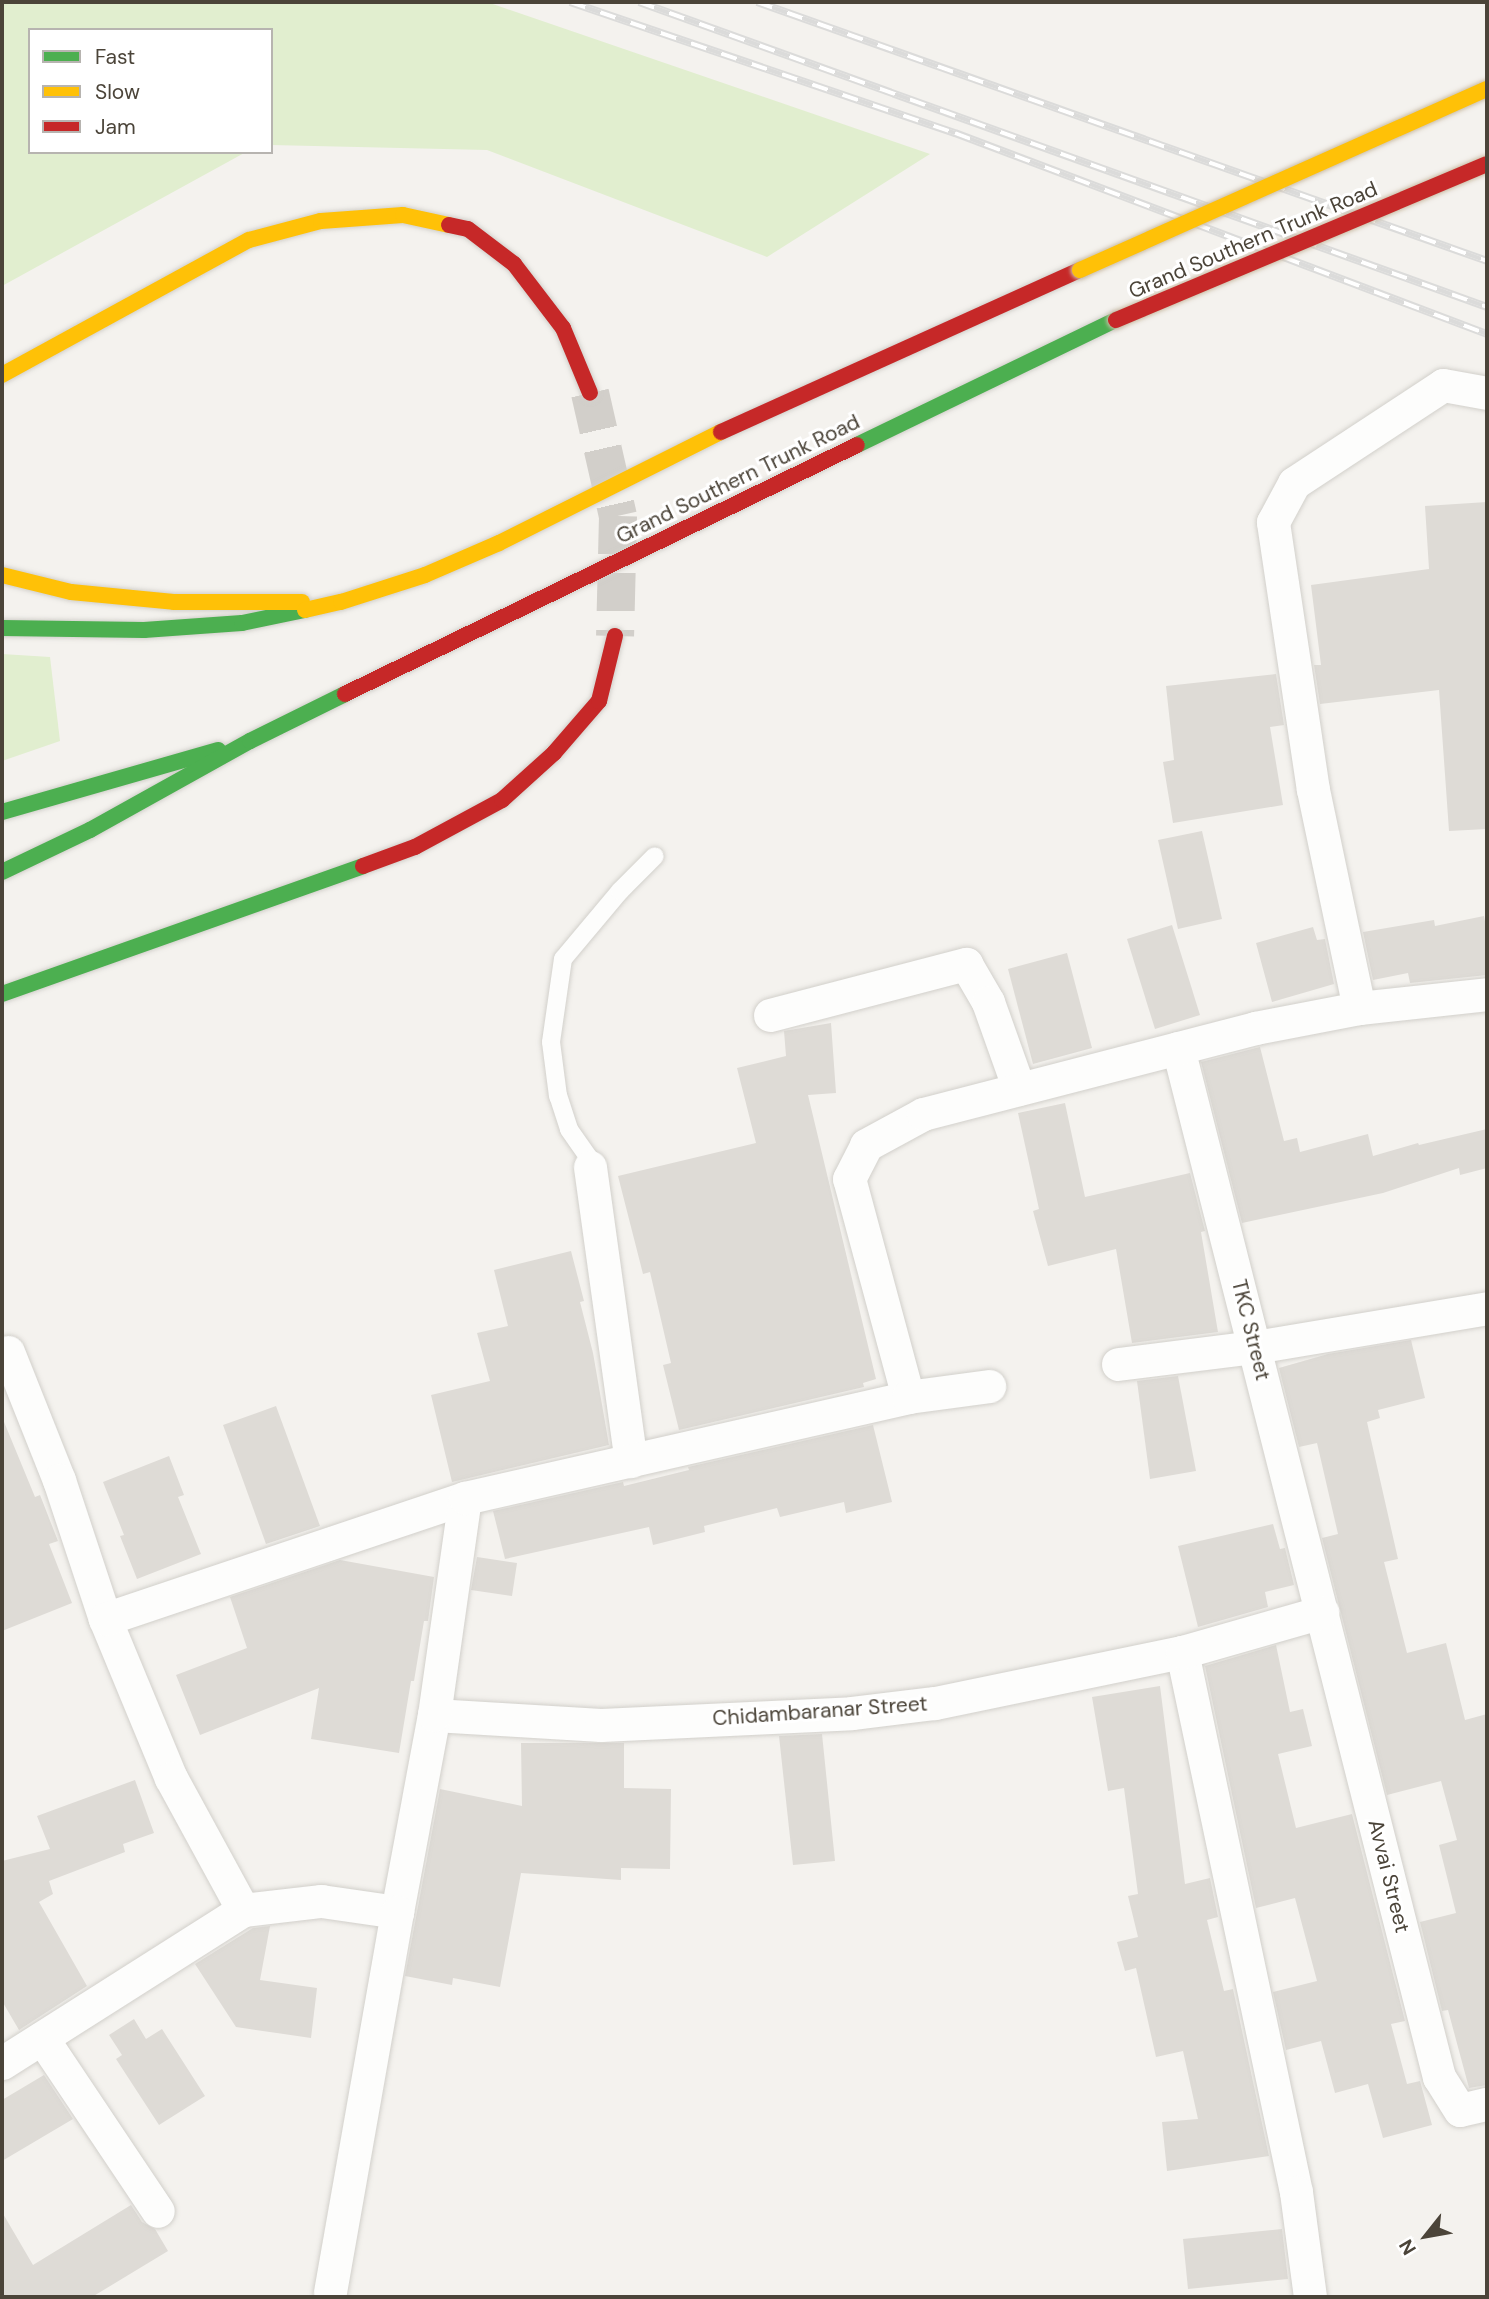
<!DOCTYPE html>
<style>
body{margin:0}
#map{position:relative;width:1489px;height:2299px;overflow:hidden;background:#f4f2ee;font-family:"DM Sans",sans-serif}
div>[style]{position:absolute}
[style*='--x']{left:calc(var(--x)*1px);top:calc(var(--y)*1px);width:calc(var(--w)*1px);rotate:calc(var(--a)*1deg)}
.green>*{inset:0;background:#e1eecf}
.building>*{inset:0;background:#dedbd6}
.highway-tunnel>*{height:38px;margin-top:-19px;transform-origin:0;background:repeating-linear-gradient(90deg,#d2cfca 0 38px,transparent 0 57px)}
.roads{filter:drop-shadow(0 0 2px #d2d0cb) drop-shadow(0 0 2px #d2d0cb)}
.lane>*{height:18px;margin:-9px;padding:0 9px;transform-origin:9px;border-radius:9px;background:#fdfdfc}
.street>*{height:33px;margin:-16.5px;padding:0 16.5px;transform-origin:16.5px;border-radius:16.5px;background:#fdfdfc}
.fast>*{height:16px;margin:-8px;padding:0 8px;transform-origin:8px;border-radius:8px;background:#4caf50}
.slow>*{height:16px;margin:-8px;padding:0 8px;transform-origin:8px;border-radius:8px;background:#ffc107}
.jam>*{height:16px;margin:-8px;padding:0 8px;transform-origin:8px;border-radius:8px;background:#c62828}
.rail>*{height:8px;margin-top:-4px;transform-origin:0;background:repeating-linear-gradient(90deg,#fff 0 16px,#dbdbda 0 32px);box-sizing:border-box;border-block:2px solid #dbdbda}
.bridges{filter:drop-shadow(0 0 2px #ccbfa9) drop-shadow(0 0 2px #ccbfa9)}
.slow-bridge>*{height:16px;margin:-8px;padding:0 8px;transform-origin:8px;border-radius:8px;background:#ffc107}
.jam-bridge>*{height:16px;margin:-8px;padding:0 8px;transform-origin:8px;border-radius:8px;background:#c62828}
span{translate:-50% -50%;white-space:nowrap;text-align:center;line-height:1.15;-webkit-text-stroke:6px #fff;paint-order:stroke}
.street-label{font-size:21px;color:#4b4439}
.frame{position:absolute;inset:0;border:4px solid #4b4439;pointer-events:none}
.legend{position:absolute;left:28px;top:28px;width:245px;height:126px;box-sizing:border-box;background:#fff;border:2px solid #b7b4b0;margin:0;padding:9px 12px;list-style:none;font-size:21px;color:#4b4439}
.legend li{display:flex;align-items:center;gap:14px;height:35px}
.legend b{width:35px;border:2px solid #b7b4b0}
.north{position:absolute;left:1391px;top:2201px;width:70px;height:70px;-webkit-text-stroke:5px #fff;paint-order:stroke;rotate:239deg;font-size:19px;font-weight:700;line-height:28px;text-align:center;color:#4b4439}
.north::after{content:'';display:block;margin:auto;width:24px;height:32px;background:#4b4439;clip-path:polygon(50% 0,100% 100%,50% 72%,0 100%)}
</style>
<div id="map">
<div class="green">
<div style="clip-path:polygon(2px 2px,487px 2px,930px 154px,767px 257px,487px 150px,271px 145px,271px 30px,30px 30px,30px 152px,246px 152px,2px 286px)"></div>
<div style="clip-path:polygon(2px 654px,50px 657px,60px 741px,2px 761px)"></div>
</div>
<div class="building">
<div style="clip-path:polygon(1487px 502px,1487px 829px,1449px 831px,1439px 690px,1320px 704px,1314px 665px,1321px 665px,1311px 585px,1429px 569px,1425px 506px)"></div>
<div style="clip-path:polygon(1276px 674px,1284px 725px,1270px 727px,1283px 805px,1173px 823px,1163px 762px,1174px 760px,1166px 686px)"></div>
<div style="clip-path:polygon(1202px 831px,1222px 919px,1178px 929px,1158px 840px)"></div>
<div style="clip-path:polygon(1484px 916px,1487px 932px,1487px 975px,1410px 983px,1408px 973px,1373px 980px,1363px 932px,1434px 920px,1435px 926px)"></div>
<div style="clip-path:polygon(1172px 925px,1200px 1015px,1155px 1029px,1127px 939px)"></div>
<div style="clip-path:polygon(1313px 927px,1317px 940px,1325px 939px,1334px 984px,1272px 1002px,1256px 943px)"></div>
<div style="clip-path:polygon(1067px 953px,1092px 1048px,1033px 1064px,1008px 969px)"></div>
<div style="clip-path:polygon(831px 1023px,836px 1093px,808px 1095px,876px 1379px,863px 1383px,864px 1387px,679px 1430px,663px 1365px,671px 1363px,650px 1272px,643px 1274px,618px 1176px,756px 1143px,737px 1068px,786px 1056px,784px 1031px)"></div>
<div style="clip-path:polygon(1260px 1047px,1284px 1141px,1297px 1138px,1300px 1152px,1368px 1134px,1373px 1156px,1418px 1143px,1419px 1145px,1487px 1129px,1487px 1168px,1460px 1175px,1459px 1168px,1383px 1193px,1242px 1223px,1201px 1062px)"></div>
<div style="clip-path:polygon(1065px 1103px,1085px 1197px,1190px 1173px,1205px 1231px,1201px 1232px,1218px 1332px,1132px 1343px,1116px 1249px,1048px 1266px,1033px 1211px,1039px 1209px,1018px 1113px)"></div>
<div style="clip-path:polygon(571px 1251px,584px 1301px,580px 1302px,593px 1353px,609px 1445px,452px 1482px,431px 1395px,490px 1381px,477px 1333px,508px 1326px,494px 1270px)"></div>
<div style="clip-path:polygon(1411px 1340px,1425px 1398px,1378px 1410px,1380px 1418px,1367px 1422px,1398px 1559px,1384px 1562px,1407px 1653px,1446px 1643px,1465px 1720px,1487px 1714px,1487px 2085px,1469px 2088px,1448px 2010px,1442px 2011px,1420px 1922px,1456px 1913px,1439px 1845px,1457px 1840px,1441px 1781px,1387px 1795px,1322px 1538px,1338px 1534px,1317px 1443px,1299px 1447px,1279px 1368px,1328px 1354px)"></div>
<div style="clip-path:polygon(1178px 1376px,1196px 1471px,1150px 1479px,1137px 1381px)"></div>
<div style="clip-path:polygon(276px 1406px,320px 1526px,266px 1544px,223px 1425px)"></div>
<div style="clip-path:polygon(2px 1417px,35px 1497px,40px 1495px,58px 1541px,49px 1544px,72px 1603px,2px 1631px)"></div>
<div style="clip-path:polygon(873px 1425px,892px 1502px,846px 1513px,844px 1502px,780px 1517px,777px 1508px,704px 1526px,705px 1532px,653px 1545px,649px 1527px,505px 1559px,493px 1511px,623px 1482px,624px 1486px,689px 1470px,688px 1467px)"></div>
<div style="clip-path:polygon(169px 1456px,184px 1495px,178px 1497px,201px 1554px,137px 1579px,120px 1536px,124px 1535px,103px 1482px)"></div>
<div style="clip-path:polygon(1273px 1524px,1280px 1549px,1285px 1548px,1294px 1585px,1265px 1592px,1268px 1607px,1198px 1627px,1178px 1546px)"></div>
<div style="clip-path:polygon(477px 1557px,517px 1563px,512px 1596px,471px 1590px)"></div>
<div style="clip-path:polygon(340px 1560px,434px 1577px,428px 1621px,424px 1621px,414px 1681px,411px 1681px,399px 1753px,311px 1739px,319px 1688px,200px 1735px,176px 1675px,247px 1648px,230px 1597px)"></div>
<div style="clip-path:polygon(1276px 1645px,1290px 1712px,1303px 1709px,1312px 1746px,1278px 1754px,1296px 1828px,1352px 1814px,1405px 2021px,1391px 2024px,1407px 2084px,1420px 2081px,1432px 2125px,1383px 2138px,1368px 2084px,1335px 2093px,1321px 2041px,1286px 2050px,1273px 1992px,1317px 1981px,1295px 1898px,1256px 1908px,1205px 1666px)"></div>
<div style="clip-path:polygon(1160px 1686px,1185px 1884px,1210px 1878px,1218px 1917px,1207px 1920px,1224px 1991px,1233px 1989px,1269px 2156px,1167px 2171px,1162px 2122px,1198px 2119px,1183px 2051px,1156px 2057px,1136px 1968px,1125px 1971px,1117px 1942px,1138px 1937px,1128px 1896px,1138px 1894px,1124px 1788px,1108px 1791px,1092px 1697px)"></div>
<div style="clip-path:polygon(822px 1734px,835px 1861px,793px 1865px,779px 1736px)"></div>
<div style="clip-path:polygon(521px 1743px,624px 1743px,624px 1788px,671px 1789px,670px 1869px,621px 1868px,621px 1880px,521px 1873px,500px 1987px,453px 1978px,452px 1985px,405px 1976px,440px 1789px,522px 1806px)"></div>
<div style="clip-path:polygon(135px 1780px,154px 1833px,123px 1844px,125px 1852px,49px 1881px,53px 1894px,39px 1902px,87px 1986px,19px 2030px,2px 2001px,2px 1861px,50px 1849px,37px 1816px)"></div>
<div style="clip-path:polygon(270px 1926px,260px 1980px,317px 1988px,311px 2038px,236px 2027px,195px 1964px,253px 1928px)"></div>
<div style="clip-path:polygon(134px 2019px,146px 2039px,162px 2029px,205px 2096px,159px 2125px,116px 2059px,122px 2055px,109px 2035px)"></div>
<div style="clip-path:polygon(44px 2075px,73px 2119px,2px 2161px,2px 2100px)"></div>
<div style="clip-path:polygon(131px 2205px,142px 2222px,155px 2229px,168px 2251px,92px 2297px,2px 2297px,2px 2212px,33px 2265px)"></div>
<div style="clip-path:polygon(1282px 2229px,1288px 2279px,1188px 2289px,1183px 2239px)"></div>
</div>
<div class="highway-tunnel">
<div style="--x:590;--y:393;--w:126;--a:77.2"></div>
<div style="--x:618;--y:516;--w:120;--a:91.4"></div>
</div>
<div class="roads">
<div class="lane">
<div style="--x:590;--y:1167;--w:9;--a:-96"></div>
<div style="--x:589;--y:1158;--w:35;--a:-125"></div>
<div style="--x:569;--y:1129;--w:35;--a:-108"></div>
<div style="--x:558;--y:1096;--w:54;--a:-97.4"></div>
<div style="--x:551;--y:1042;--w:84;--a:-81.8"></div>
<div style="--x:563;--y:959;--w:89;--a:-50"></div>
<div style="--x:620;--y:891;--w:49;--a:-45"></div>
</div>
<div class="street">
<div style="--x:1359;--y:1008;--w:223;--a:-101.9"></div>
<div style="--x:1313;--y:790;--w:271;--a:-98.5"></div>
<div style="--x:1273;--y:522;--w:44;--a:-61.7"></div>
<div style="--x:1294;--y:483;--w:178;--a:-33.3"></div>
<div style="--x:1443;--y:385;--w:45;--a:10.3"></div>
<div style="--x:770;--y:1015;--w:203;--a:-14.6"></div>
<div style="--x:966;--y:964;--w:44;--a:59.9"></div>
<div style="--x:988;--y:1002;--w:92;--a:70.4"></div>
<div style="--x:1178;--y:1048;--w:1062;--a:75.77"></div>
<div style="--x:1439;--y:2077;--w:39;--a:58"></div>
<div style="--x:1460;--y:2110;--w:28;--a:-13"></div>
<div style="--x:590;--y:1167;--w:297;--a:82.1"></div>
<div style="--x:8;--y:1352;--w:138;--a:68.3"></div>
<div style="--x:59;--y:1480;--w:146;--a:71.7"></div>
<div style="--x:105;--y:1619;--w:172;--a:67.5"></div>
<div style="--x:171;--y:1778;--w:150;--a:61.4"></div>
<div style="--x:1118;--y:1364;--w:138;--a:-7.1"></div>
<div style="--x:1255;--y:1347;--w:235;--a:-9.5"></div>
<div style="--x:908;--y:1397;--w:226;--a:-105.1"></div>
<div style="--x:849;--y:1179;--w:38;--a:-63"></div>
<div style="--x:866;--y:1145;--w:65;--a:-28.5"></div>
<div style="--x:923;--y:1114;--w:343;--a:-14.5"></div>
<div style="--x:1255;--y:1028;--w:106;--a:-10.9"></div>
<div style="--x:1359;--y:1008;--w:129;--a:-6.2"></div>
<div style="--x:105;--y:1619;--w:380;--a:-18.6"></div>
<div style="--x:1182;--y:1652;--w:552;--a:78.08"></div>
<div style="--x:1296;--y:2192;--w:106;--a:82.4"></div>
<div style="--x:434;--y:1715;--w:167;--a:3.4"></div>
<div style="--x:601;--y:1725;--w:251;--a:-2.7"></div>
<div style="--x:852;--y:1713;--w:84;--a:-6.9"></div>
<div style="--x:935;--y:1703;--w:252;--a:-11.7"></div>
<div style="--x:1182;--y:1652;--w:146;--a:-15.9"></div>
<div style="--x:42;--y:2038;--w:208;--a:56.2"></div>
<div style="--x:2;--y:2063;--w:285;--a:-32.4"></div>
<div style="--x:243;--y:1910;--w:79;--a:-6.6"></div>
<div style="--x:321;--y:1901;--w:77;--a:8.2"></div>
<div style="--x:397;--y:1912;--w:200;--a:-79.4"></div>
<div style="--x:434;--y:1715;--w:219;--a:-81.9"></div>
<div style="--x:465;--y:1498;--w:454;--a:-12.8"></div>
<div style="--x:908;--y:1397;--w:82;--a:-7.7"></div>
<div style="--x:330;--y:2292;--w:386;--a:-80"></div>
</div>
<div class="fast">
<div style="--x:857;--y:445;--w:288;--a:-25.8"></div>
<div style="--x:2;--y:628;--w:142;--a:0.8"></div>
<div style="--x:144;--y:630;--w:98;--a:-4.1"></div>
<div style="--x:242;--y:623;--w:64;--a:-11.7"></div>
<div style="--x:2;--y:812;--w:225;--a:-16"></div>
<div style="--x:2;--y:872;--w:98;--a:-25.5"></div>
<div style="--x:90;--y:830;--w:183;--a:-29.1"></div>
<div style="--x:250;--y:741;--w:106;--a:-26.3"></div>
<div style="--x:2;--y:994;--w:383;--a:-19.5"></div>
</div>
<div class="slow">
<div style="--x:2;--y:375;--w:281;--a:-28.7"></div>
<div style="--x:249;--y:240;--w:74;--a:-14.8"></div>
<div style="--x:321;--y:221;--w:82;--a:-4.2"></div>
<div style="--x:403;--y:215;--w:47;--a:12.3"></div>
<div style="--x:2;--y:575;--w:71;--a:13.8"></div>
<div style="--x:71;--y:592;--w:103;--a:5.5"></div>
<div style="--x:174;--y:602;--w:128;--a:0"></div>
<div style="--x:305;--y:610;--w:37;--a:-13"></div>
<div style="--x:341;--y:602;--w:88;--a:-17.8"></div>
<div style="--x:425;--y:575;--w:81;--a:-23.4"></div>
<div style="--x:499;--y:543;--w:248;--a:-26.6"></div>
</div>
<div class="jam">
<div style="--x:449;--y:225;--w:19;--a:12"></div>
<div style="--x:468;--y:229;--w:58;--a:37.3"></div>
<div style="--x:514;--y:264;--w:81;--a:52.6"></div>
<div style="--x:563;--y:328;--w:70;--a:67.4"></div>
<div style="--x:721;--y:432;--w:394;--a:-24.3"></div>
<div style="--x:345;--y:694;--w:569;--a:-25.93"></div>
<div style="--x:363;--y:866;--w:55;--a:-20.1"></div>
<div style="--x:415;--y:847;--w:99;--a:-28.4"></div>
<div style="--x:502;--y:800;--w:70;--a:-42.1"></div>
<div style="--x:554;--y:753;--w:69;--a:-49.1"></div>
<div style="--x:599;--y:701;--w:67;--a:-76.2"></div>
</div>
</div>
<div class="rail">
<div style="--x:570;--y:2;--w:407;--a:18.8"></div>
<div style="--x:955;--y:133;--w:569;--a:20.7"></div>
<div style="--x:639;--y:2;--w:901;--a:19.78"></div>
<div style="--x:757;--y:2;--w:775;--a:19.53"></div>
</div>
<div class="bridges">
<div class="slow-bridge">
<div style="--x:1080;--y:270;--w:445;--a:-24"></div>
</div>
<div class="jam-bridge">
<div style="--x:1116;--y:320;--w:402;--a:-22.8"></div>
</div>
</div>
<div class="street-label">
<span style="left:1253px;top:240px;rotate:-23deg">Grand Southern Trunk Road</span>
<span style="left:738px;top:479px;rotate:-26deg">Grand Southern Trunk Road</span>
<span style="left:1251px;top:1330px;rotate:76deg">TKC Street</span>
<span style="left:820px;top:1711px;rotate:-4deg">Chidambaranar Street</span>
<span style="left:1389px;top:1876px;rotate:76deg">Avvai Street</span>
</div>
<div class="frame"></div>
<ul class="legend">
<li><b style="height:9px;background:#4caf50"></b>Fast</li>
<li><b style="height:9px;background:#ffc107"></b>Slow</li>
<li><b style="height:9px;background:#c62828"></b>Jam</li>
</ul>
<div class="north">N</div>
</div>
